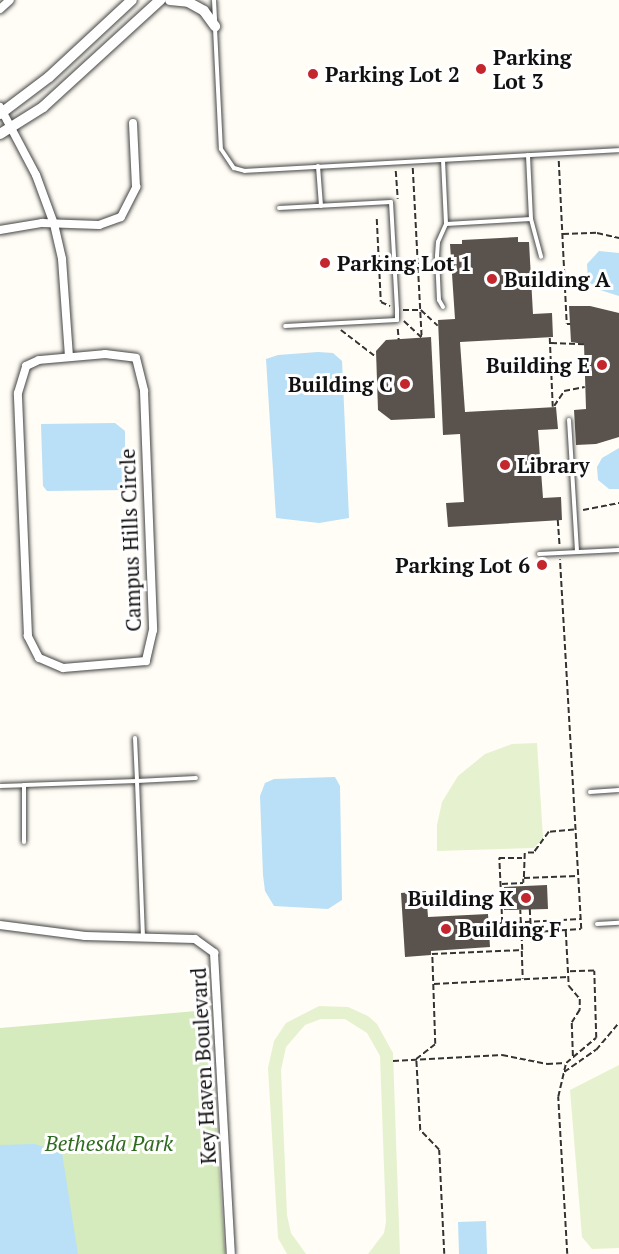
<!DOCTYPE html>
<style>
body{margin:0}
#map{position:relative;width:619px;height:1254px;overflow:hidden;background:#fffdf5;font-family:"PT Serif",serif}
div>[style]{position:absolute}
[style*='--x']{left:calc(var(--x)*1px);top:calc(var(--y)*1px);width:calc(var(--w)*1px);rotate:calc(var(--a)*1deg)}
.green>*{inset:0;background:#d5ebbd}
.pitch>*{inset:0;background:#e6f2cf}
.water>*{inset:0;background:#b9e0f7}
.building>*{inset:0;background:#5a524d}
.path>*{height:1.5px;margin-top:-0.75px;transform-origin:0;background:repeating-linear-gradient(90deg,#333 0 6px,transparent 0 9px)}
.roads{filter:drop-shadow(0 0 2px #444) drop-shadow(0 0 2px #444)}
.service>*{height:4px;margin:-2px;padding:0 2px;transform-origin:2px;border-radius:2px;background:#fff}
.minor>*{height:8px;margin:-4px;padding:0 4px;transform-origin:4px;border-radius:4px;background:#fff}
.tertiary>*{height:10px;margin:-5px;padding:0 5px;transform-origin:5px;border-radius:5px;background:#fff}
.dots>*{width:16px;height:16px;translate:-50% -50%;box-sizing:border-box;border:3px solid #fff;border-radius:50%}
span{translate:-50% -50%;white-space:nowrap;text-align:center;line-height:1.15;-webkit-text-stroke:6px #fff;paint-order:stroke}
.poi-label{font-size:21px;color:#111;font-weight:700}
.left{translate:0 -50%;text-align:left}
.right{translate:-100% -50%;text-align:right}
.street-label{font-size:21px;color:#111}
.park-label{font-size:21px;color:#2f6b1f;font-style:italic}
</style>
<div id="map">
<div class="green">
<div style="clip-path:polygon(208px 1010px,225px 1254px,0 1254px,0 1028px)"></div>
</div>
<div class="pitch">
<div style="clip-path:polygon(537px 743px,543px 838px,534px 848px,437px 851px,437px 825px,442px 802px,458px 776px,485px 754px,512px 744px)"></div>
<div style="clip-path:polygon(319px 1006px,348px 1007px,368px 1016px,377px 1024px,393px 1053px,400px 1254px,368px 1254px,384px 1233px,386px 1222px,380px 1056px,367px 1033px,345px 1019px,321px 1019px,305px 1025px,286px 1047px,281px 1070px,287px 1215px,291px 1233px,306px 1254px,287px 1254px,278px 1238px,268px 1068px,274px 1041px,286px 1023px)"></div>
<div style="clip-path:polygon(619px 1065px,619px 1248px,592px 1249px,582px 1237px,570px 1090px)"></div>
</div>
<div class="water">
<div style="clip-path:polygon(599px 251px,619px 253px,619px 296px,597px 289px,588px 281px,587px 264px)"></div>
<div style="clip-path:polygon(318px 352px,333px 353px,342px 361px,349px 518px,319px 523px,276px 518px,266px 359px,278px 355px)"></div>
<div style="clip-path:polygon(115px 423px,125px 431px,125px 490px,47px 491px,43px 486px,41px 424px)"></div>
<div style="clip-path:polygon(619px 448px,619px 489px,609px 489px,598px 480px,597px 467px,602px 458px)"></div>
<div style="clip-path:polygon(335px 777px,340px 786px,342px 900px,328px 909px,274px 906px,265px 891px,263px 875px,260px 796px,265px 783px,274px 779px)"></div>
<div style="clip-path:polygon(35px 1144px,62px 1153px,78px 1254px,0 1254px,0 1145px)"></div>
<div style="clip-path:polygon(486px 1221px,487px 1254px,459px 1254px,458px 1222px)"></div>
</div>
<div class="building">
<div style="clip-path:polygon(518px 237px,518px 242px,529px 242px,533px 314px,552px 313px,553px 337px,460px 342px,465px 412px,556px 407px,558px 429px,538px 430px,543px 498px,561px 497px,562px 520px,448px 527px,446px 503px,464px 502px,460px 434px,443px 435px,438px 320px,455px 319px,450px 244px,462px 244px,462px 240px)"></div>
<div style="clip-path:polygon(569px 306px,590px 306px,619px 313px,619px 437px,596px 444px,576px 445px,574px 410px,586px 409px,584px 344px,571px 342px)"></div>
<div style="clip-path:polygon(431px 337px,435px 418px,391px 420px,378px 410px,376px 351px,386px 340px)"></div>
<div style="clip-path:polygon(547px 885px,548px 909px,504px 910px,504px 887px)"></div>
<div style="clip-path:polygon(426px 891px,428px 917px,488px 914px,490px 947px,431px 951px,431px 955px,405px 957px,401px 893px)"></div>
</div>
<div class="path">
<div style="--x:559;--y:161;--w:163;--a:87.2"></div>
<div style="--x:567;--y:324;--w:3;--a:0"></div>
<div style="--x:413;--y:168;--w:169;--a:87"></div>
<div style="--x:396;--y:171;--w:28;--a:86"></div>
<div style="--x:377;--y:219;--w:83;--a:87.2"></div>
<div style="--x:381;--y:302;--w:10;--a:24"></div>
<div style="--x:563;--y:234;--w:34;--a:-2"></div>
<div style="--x:597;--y:233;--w:23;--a:13"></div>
<div style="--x:403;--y:310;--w:18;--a:0"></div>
<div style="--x:421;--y:310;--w:23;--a:43"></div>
<div style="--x:404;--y:321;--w:25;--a:43"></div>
<div style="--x:398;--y:329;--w:11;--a:85"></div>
<div style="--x:341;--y:330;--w:44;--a:37.6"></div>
<div style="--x:550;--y:338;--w:69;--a:87.5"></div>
<div style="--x:551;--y:343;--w:33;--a:2"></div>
<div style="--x:554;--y:406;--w:18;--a:-56"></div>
<div style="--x:564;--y:391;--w:21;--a:-11"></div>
<div style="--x:583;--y:510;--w:37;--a:-11"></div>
<div style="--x:558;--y:520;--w:26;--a:86"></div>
<div style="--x:574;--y:830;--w:25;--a:175"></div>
<div style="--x:549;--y:832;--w:26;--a:126"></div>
<div style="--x:534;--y:853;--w:9;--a:180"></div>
<div style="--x:525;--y:853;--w:25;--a:92"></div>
<div style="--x:524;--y:878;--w:53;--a:-2.2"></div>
<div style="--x:502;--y:884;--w:21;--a:-3"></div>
<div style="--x:523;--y:883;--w:4;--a:-90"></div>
<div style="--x:530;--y:909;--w:22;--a:87"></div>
<div style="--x:502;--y:923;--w:65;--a:-92.6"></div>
<div style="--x:499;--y:858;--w:23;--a:0"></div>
<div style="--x:489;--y:924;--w:91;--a:-3.1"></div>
<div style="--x:566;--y:931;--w:55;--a:86.9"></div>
<div style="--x:569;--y:986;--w:17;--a:50"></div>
<div style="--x:580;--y:999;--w:11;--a:90"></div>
<div style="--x:580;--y:1010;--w:15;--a:122"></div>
<div style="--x:572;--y:1023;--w:34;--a:88"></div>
<div style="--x:489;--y:935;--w:92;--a:-3.7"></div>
<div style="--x:581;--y:929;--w:370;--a:-93.3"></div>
<div style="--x:522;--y:951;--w:28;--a:88"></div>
<div style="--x:434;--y:984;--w:134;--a:-3"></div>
<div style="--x:393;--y:1061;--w:109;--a:-3.2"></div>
<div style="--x:502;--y:1055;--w:46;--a:11.3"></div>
<div style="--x:547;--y:1064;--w:18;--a:-3"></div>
<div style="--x:564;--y:1072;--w:39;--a:-35"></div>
<div style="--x:596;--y:1050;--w:35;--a:-50"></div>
<div style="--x:444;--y:1254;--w:104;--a:-92.8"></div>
<div style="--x:439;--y:1150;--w:28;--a:-134"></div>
<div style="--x:420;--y:1130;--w:71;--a:-93.2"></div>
<div style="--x:416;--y:1059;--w:24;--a:-38"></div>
<div style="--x:435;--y:1044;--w:90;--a:-91.9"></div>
<div style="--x:432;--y:954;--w:90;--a:-2.5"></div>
<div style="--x:522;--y:950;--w:40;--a:-92.9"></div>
<div style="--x:567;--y:1254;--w:157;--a:-93.3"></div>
<div style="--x:558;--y:1097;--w:35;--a:-77"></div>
<div style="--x:566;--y:1063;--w:39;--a:-40"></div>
<div style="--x:596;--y:1038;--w:67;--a:-91.7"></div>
<div style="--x:594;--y:971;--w:25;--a:178"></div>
</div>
<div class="roads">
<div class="service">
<div style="--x:214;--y:0;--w:21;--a:87"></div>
<div style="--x:215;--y:28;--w:121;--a:87.2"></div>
<div style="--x:221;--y:149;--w:23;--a:56"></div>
<div style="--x:234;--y:168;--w:11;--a:15"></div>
<div style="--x:245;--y:171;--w:375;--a:-3.2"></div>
<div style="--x:443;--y:160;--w:64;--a:87.3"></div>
<div style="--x:446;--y:224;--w:85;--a:-3.4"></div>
<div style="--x:531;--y:219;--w:64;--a:-92.7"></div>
<div style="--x:318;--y:166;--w:40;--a:85.7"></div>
<div style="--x:279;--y:208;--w:112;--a:-3.1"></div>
<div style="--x:391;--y:202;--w:108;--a:86.8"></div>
<div style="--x:397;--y:310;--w:10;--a:90"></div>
<div style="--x:397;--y:320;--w:112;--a:176.9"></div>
<div style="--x:531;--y:219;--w:39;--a:75"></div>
<div style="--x:443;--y:307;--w:8;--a:-120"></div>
<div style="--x:439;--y:300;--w:44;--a:-92.6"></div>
<div style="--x:437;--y:256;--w:14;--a:-86"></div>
<div style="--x:438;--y:242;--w:20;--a:-66"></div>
<div style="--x:569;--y:420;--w:132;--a:86.5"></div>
<div style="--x:539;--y:554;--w:80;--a:-2.9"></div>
<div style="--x:135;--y:738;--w:43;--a:87.3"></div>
<div style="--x:137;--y:781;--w:59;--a:-2.9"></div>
<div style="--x:0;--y:786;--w:24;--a:-2"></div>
<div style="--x:590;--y:792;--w:29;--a:-4"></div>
<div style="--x:24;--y:842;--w:57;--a:-90"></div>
<div style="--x:24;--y:785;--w:113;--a:-2"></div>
<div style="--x:137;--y:781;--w:157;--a:87.8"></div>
<div style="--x:597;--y:924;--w:22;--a:-3"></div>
</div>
<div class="minor">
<div style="--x:0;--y:9;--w:13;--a:-42"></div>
<div style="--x:0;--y:107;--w:77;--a:62.1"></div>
<div style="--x:36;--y:175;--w:52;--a:69.8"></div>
<div style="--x:54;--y:224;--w:36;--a:77"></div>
<div style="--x:62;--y:259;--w:97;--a:85.9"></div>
<div style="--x:0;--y:230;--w:43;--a:-9.5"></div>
<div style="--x:42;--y:223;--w:57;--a:2"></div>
<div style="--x:99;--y:225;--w:23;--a:-20"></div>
<div style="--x:121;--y:217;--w:34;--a:-63"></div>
<div style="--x:136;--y:187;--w:64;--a:-92.7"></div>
<div style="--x:105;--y:354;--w:31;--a:7"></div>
<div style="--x:136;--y:358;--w:34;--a:76"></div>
<div style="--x:144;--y:391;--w:239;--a:87.8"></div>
<div style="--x:153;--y:630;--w:32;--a:103"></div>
<div style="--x:146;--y:661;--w:83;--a:175.2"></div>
<div style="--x:63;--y:668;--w:26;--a:-157"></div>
<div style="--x:39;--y:658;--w:25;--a:-117"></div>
<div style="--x:28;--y:636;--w:243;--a:-92.4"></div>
<div style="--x:18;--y:393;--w:28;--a:-73"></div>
<div style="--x:26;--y:366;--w:14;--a:-25"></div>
<div style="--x:39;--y:360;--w:66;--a:-5.2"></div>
<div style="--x:0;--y:925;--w:86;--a:7.4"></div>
<div style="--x:85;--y:936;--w:110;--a:1.6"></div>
<div style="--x:195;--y:939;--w:24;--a:36"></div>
<div style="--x:214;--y:953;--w:301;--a:86.8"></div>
</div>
<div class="tertiary">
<div style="--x:170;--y:0;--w:18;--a:6"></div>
<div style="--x:188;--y:2;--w:18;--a:29"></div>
<div style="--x:204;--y:11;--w:19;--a:54"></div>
<div style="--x:0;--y:114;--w:61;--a:-37.1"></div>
<div style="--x:49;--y:77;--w:113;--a:-42.9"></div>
<div style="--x:0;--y:134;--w:51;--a:-32.1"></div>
<div style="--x:43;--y:107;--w:159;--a:-42.4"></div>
</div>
</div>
<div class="dots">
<div style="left:481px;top:69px;background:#c4262e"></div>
<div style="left:313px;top:74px;background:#c4262e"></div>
<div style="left:325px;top:263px;background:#c4262e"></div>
<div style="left:492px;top:279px;background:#c4262e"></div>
<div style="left:602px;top:365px;background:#c4262e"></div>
<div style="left:405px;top:384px;background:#c4262e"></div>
<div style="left:505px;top:465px;background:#c4262e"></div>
<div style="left:542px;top:565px;background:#c4262e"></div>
<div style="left:526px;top:898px;background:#c4262e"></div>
<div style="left:446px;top:929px;background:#c4262e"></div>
</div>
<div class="poi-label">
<span class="left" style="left:493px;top:69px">Parking<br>Lot 3</span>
<span class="left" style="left:325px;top:74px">Parking Lot 2</span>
<span class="left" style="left:337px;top:263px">Parking Lot 1</span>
<span class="left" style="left:504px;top:279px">Building A</span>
<span class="right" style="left:590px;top:365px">Building E</span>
<span class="right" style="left:393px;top:384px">Building C</span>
<span class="left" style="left:517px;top:465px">Library</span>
<span class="right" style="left:530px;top:565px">Parking Lot 6</span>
<span class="right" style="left:514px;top:898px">Building K</span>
<span class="left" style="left:458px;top:929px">Building F</span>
</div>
<div class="street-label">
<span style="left:130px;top:540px;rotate:-92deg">Campus Hills Circle</span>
<span style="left:203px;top:1066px;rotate:-93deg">Key Haven Boulevard</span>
</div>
<div class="park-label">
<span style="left:109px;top:1143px">Bethesda Park</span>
</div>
</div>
